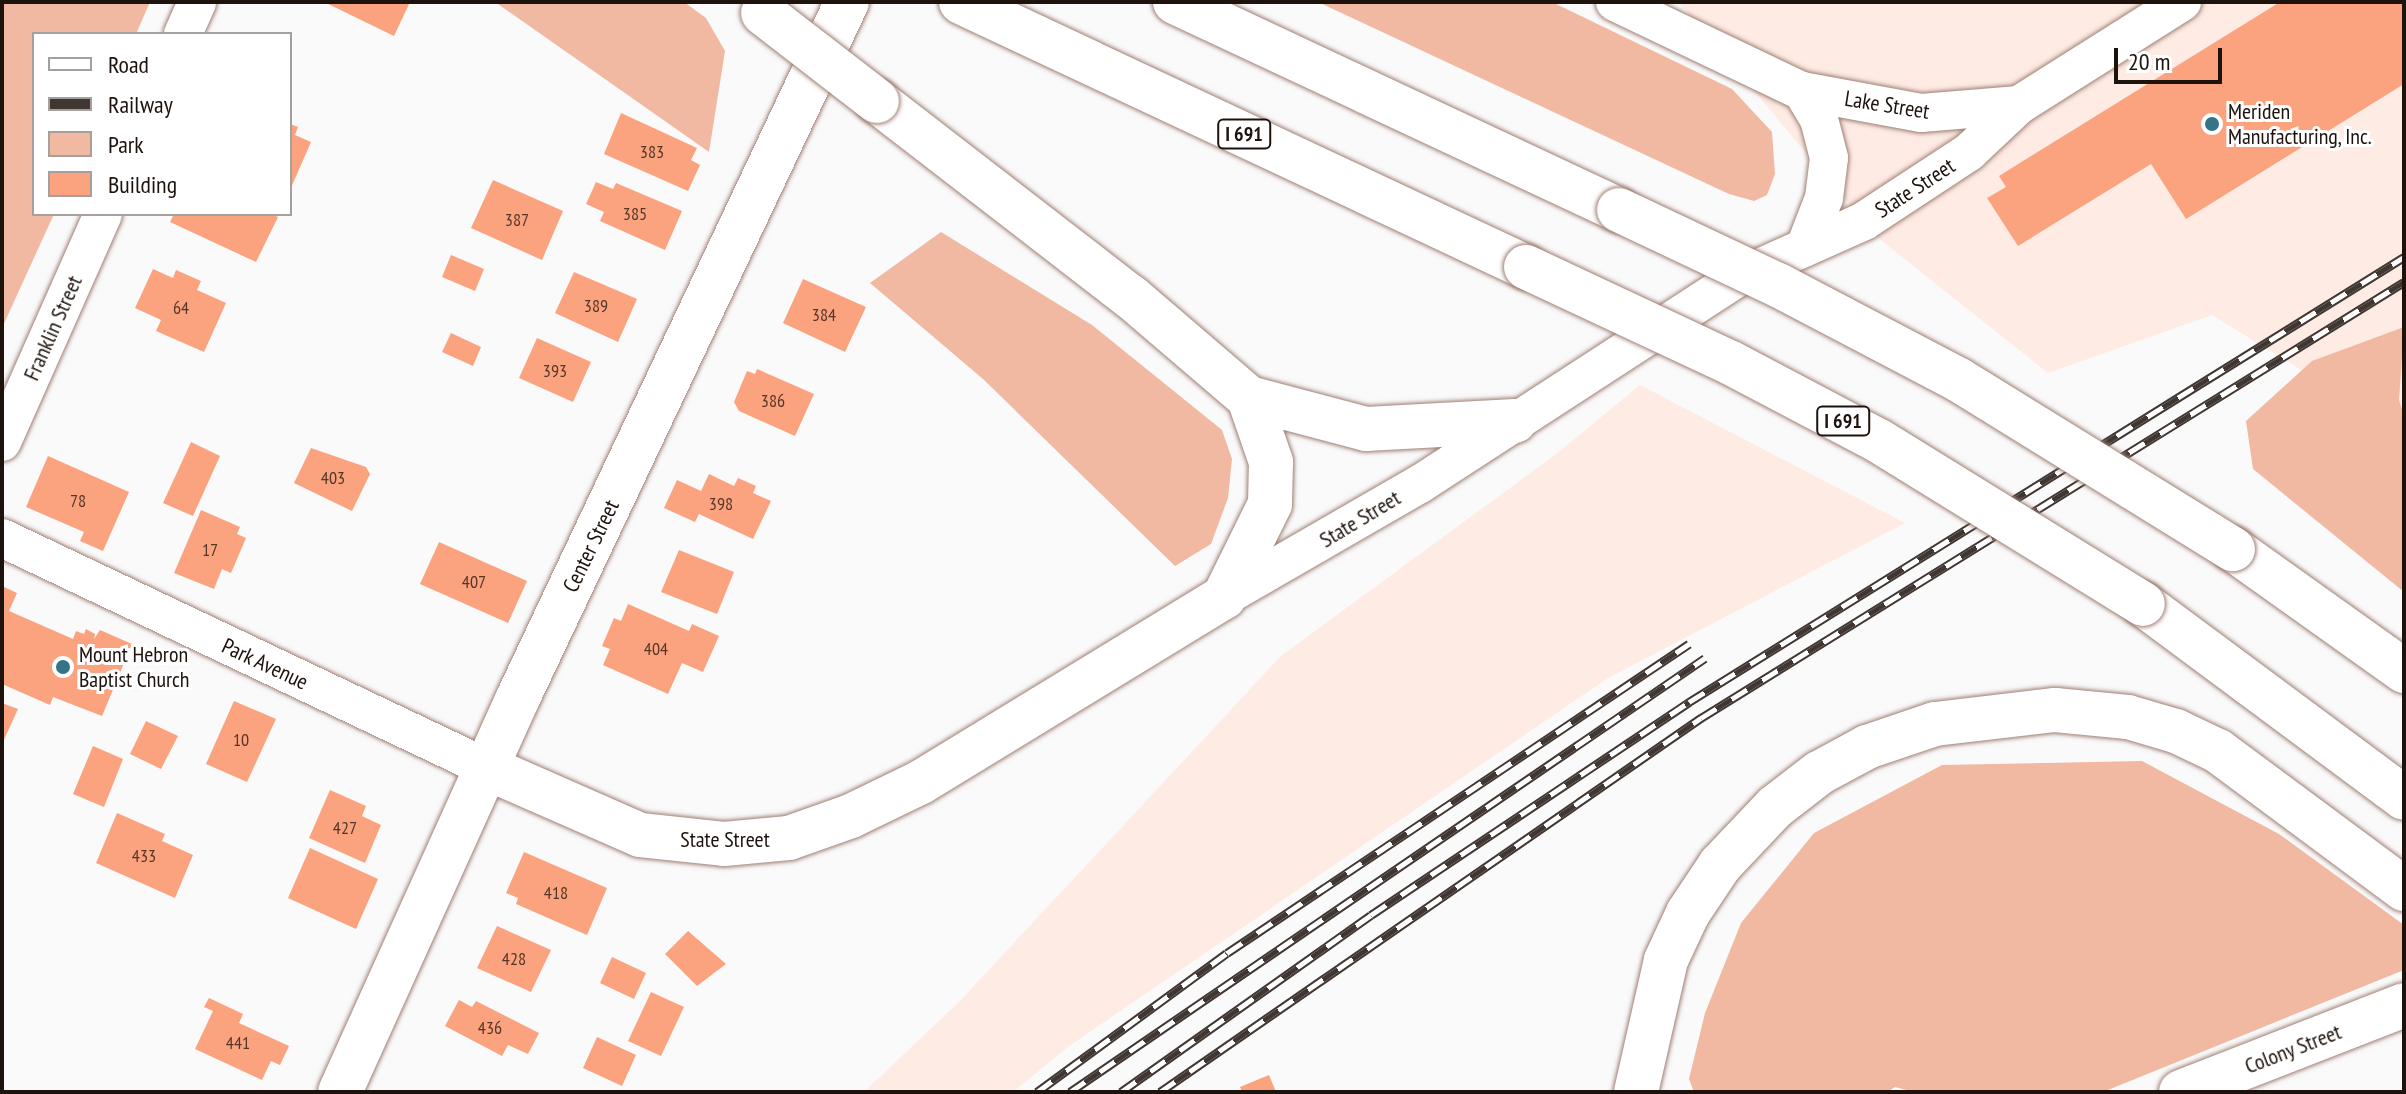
<!DOCTYPE html>
<style>
body{margin:0}
#map{position:relative;width:2406px;height:1094px;overflow:hidden;background:#fafafa;font-family:"PT Sans Narrow",sans-serif}
div>[style]{position:absolute}
[style*='--x']{left:calc(var(--x)*1px);top:calc(var(--y)*1px);width:calc(var(--w)*1px);rotate:calc(var(--a)*1deg)}
.built>*{inset:0;background:#fdebe4}
.green>*{inset:0;background:#f1b8a2}
.building>*{inset:0;background:#fba27e}
.roads{filter:drop-shadow(0 0 2px #9f7f73) drop-shadow(0 0 2px #9f7f73)}
.minor>*{height:38px;margin:-19px;padding:0 19px;transform-origin:19px;border-radius:19px;background:#fff}
.major>*{height:44px;margin:-22px;padding:0 22px;transform-origin:22px;border-radius:22px;background:#fff}
.highway>*{height:44px;margin:-22px;padding:0 22px;transform-origin:22px;border-radius:22px;background:#fff}
.rail>*{height:9px;margin-top:-4.5px;transform-origin:0;background:repeating-linear-gradient(90deg,#fff 0 18px,#403632 0 36px);box-sizing:border-box;border-block:2px solid #403632}
.bridges{filter:drop-shadow(0 0 2px #9f7f73) drop-shadow(0 0 2px #9f7f73)}
.highway-bridge>*{height:44px;margin:-22px;padding:0 22px;transform-origin:22px;border-radius:22px;background:#fff}
.dots>*{width:22px;height:22px;translate:-50% -50%;box-sizing:border-box;border:4px solid #fff;border-radius:50%}
span{translate:-50% -50%;white-space:nowrap;text-align:center;line-height:1.15;-webkit-text-stroke:6px #fff;paint-order:stroke}
.number-label{font-size:18px;color:#553629}
.number-label span{-webkit-text-stroke-width:0}
.shield-label span{padding:2px 6px;background:#fff;border:2px solid;border-radius:6px;-webkit-text-stroke-width:0}
.shield-label{font-size:20px;color:#1e120d;font-weight:700}
.street-label{font-size:22px;color:#1e120d}
.poi-label{font-size:22px;color:#1e120d}
.left{translate:0 -50%;text-align:left}
.frame{position:absolute;inset:0;border:4px solid #1e120d;pointer-events:none}
.legend{position:absolute;left:32px;top:32px;width:260px;height:184px;box-sizing:border-box;background:#fff;border:2px solid #a5a09e;margin:0;padding:10px 14px;list-style:none;font-size:24px;color:#1e120d}
.legend li{display:flex;align-items:center;gap:16px;height:40px}
.legend b{width:40px;border:2px solid #a5a09e}
.scale{position:absolute;left:2114px;top:48px;width:108px;height:36px;box-sizing:border-box;border:4px solid #1e120d;border-top:0;padding-left:10px;font-size:24px;line-height:28px;white-space:nowrap;color:#1e120d;-webkit-text-stroke:6px #fff;paint-order:stroke}
</style>
<div id="map">
<div class="built">
<div style="clip-path:polygon(1679px 2px,2404px 2px,2404px 433px,2212px 315px,2048px 373px,1877px 237px)"></div>
<div style="clip-path:polygon(1640px 385px,1905px 523px,1608px 678px,1069px 1046px,1013px 1092px,864px 1092px,959px 1002px,1281px 656px,1555px 455px)"></div>
</div>
<div class="green">
<div style="clip-path:polygon(2px 2px,150px 2px,136px 34px,34px 34px,34px 214px,54px 214px,2px 328px)"></div>
<div style="clip-path:polygon(495px 2px,684px 2px,706px 18px,725px 51px,709px 152px)"></div>
<div style="clip-path:polygon(1318px 2px,1552px 2px,1732px 89px,1772px 132px,1775px 174px,1767px 195px,1754px 201px,1729px 194px)"></div>
<div style="clip-path:polygon(941px 232px,1092px 325px,1222px 430px,1232px 459px,1228px 498px,1211px 544px,1175px 566px,983px 379px,870px 283px)"></div>
<div style="clip-path:polygon(2404px 327px,2399px 400px,2404px 416px,2404px 592px,2253px 469px,2246px 421px,2312px 361px)"></div>
<div style="clip-path:polygon(2142px 761px,2279px 834px,2404px 925px,2404px 970px,2103px 1092px,1914px 1092px,1895px 1087px,1887px 1092px,1694px 1092px,1689px 1079px,1705px 1013px,1741px 923px,1814px 833px,1942px 765px)"></div>
</div>
<div class="building">
<div style="clip-path:polygon(324px 2px,410px 2px,394px 36px)"></div>
<div style="clip-path:polygon(2280px 2px,2404px 2px,2404px 84px,2186px 219px,2151px 164px,2018px 246px,1987px 198px,2006px 187px,1999px 176px)"></div>
<div style="clip-path:polygon(621px 113px,697px 148px,691px 160px,700px 165px,688px 191px,604px 154px)"></div>
<div style="clip-path:polygon(290px 124px,298px 127px,295px 135px,311px 142px,290px 190px)"></div>
<div style="clip-path:polygon(493px 180px,563px 211px,542px 260px,471px 228px)"></div>
<div style="clip-path:polygon(596px 182px,613px 189px,616px 183px,682px 211px,665px 250px,600px 221px,604px 212px,586px 204px)"></div>
<div style="clip-path:polygon(174px 214px,271px 214px,278px 217px,256px 262px,170px 222px)"></div>
<div style="clip-path:polygon(451px 255px,484px 269px,475px 291px,442px 277px)"></div>
<div style="clip-path:polygon(153px 269px,173px 278px,176px 270px,201px 281px,197px 290px,226px 303px,204px 352px,156px 331px,161px 320px,135px 308px)"></div>
<div style="clip-path:polygon(574px 272px,637px 299px,618px 342px,555px 313px)"></div>
<div style="clip-path:polygon(803px 279px,866px 307px,845px 352px,783px 323px)"></div>
<div style="clip-path:polygon(451px 333px,481px 347px,473px 366px,442px 352px)"></div>
<div style="clip-path:polygon(537px 338px,591px 362px,573px 402px,519px 378px)"></div>
<div style="clip-path:polygon(757px 369px,814px 394px,795px 436px,739px 411px,734px 402px,747px 371px,755px 374px)"></div>
<div style="clip-path:polygon(191px 442px,220px 456px,193px 516px,163px 503px)"></div>
<div style="clip-path:polygon(311px 448px,366px 467px,370px 474px,352px 511px,294px 483px)"></div>
<div style="clip-path:polygon(48px 456px,129px 492px,103px 551px,80px 541px,84px 532px,26px 507px)"></div>
<div style="clip-path:polygon(709px 474px,734px 486px,738px 478px,756px 486px,753px 493px,771px 501px,753px 539px,699px 514px,695px 522px,664px 508px,677px 480px,701px 491px)"></div>
<div style="clip-path:polygon(201px 510px,240px 527px,237px 534px,246px 538px,231px 573px,222px 569px,214px 589px,174px 573px)"></div>
<div style="clip-path:polygon(439px 542px,527px 581px,508px 623px,420px 584px)"></div>
<div style="clip-path:polygon(679px 550px,734px 572px,717px 614px,661px 592px)"></div>
<div style="clip-path:polygon(2px 586px,17px 593px,9px 611px,73px 639px,76px 631px,84px 634px,86px 629px,95px 634px,94px 639px,100px 630px,132px 644px,102px 716px,53px 697px,50px 705px,2px 684px)"></div>
<div style="clip-path:polygon(628px 604px,689px 631px,692px 624px,719px 636px,703px 672px,682px 663px,668px 694px,603px 665px,610px 649px,602px 646px,614px 618px,621px 621px)"></div>
<div style="clip-path:polygon(234px 701px,276px 719px,247px 782px,206px 764px)"></div>
<div style="clip-path:polygon(2px 703px,18px 709px,2px 744px)"></div>
<div style="clip-path:polygon(146px 721px,178px 736px,161px 769px,130px 754px)"></div>
<div style="clip-path:polygon(93px 746px,123px 759px,104px 807px,73px 794px)"></div>
<div style="clip-path:polygon(330px 790px,366px 806px,362px 816px,381px 825px,365px 863px,309px 838px)"></div>
<div style="clip-path:polygon(117px 813px,165px 834px,162px 841px,193px 855px,175px 898px,96px 863px)"></div>
<div style="clip-path:polygon(310px 848px,378px 879px,356px 929px,288px 898px)"></div>
<div style="clip-path:polygon(524px 852px,607px 888px,587px 935px,516px 904px,518px 898px,506px 893px)"></div>
<div style="clip-path:polygon(497px 926px,551px 950px,531px 992px,477px 968px)"></div>
<div style="clip-path:polygon(688px 931px,726px 964px,697px 986px,665px 954px)"></div>
<div style="clip-path:polygon(612px 957px,646px 973px,634px 999px,600px 983px)"></div>
<div style="clip-path:polygon(651px 992px,684px 1007px,661px 1056px,628px 1041px)"></div>
<div style="clip-path:polygon(209px 998px,243px 1014px,239px 1023px,289px 1046px,280px 1065px,271px 1061px,262px 1080px,195px 1049px,213px 1011px,204px 1007px)"></div>
<div style="clip-path:polygon(459px 1000px,472px 1007px,476px 1001px,539px 1033px,528px 1054px,508px 1045px,502px 1056px,445px 1026px)"></div>
<div style="clip-path:polygon(597px 1037px,636px 1055px,622px 1086px,583px 1068px)"></div>
<div style="clip-path:polygon(1269px 1075px,1276px 1092px,1242px 1092px,1240px 1087px)"></div>
</div>
<div class="roads">
<div class="minor">
<div style="--x:1615;--y:2;--w:207;--a:25.5"></div>
<div style="--x:1802;--y:91;--w:121;--a:10.5"></div>
<div style="--x:1921;--y:113;--w:98;--a:-4.7"></div>
<div style="--x:183;--y:34;--w:35;--a:-66"></div>
<div style="--x:1802;--y:91;--w:33;--a:59"></div>
<div style="--x:1819;--y:119;--w:40;--a:75.6"></div>
<div style="--x:1829;--y:158;--w:40;--a:97.1"></div>
<div style="--x:1824;--y:198;--w:53;--a:111.2"></div>
<div style="--x:2;--y:442;--w:249;--a:-66.1"></div>
<div style="--x:2;--y:538;--w:535;--a:25.37"></div>
<div style="--x:1224;--y:597;--w:226;--a:-30"></div>
<div style="--x:1420;--y:484;--w:380;--a:-33"></div>
<div style="--x:1739;--y:277;--w:137;--a:-24.1"></div>
<div style="--x:1864;--y:221;--w:126;--a:-33.3"></div>
<div style="--x:1969;--y:152;--w:69;--a:-43.2"></div>
<div style="--x:2019;--y:105;--w:193;--a:-32.3"></div>
</div>
<div class="major">
<div style="--x:485;--y:767;--w:169;--a:23.7"></div>
<div style="--x:640;--y:835;--w:84;--a:6.1"></div>
<div style="--x:724;--y:844;--w:65;--a:-5.3"></div>
<div style="--x:789;--y:838;--w:66;--a:-19.5"></div>
<div style="--x:851;--y:816;--w:78;--a:-25.9"></div>
<div style="--x:921;--y:782;--w:355;--a:-31.4"></div>
<div style="--x:340;--y:1092;--w:430;--a:-65.7"></div>
<div style="--x:517;--y:700;--w:772;--a:-64.7"></div>
<div style="--x:2181;--y:1092;--w:239;--a:-21.3"></div>
</div>
<div class="highway">
<div style="--x:961;--y:2;--w:624;--a:25.13"></div>
<div style="--x:1175;--y:2;--w:490;--a:25.1"></div>
<div style="--x:877;--y:101;--w:321;--a:37.7"></div>
<div style="--x:1131;--y:297;--w:155;--a:40.6"></div>
<div style="--x:1249;--y:398;--w:68;--a:71"></div>
<div style="--x:1271;--y:462;--w:42;--a:91.4"></div>
<div style="--x:1270;--y:504;--w:104;--a:116.3"></div>
<div style="--x:1249;--y:398;--w:121;--a:14.8"></div>
<div style="--x:1366;--y:429;--w:149;--a:-3.1"></div>
<div style="--x:2233;--y:549;--w:210;--a:35.5"></div>
<div style="--x:2143;--y:604;--w:325;--a:36.6"></div>
<div style="--x:1636;--y:1092;--w:135;--a:-77.2"></div>
<div style="--x:1666;--y:960;--w:52;--a:-64.9"></div>
<div style="--x:1688;--y:913;--w:58;--a:-56.3"></div>
<div style="--x:1720;--y:865;--w:80;--a:-46.5"></div>
<div style="--x:1775;--y:807;--w:56;--a:-37.7"></div>
<div style="--x:1819;--y:773;--w:55;--a:-28.4"></div>
<div style="--x:1867;--y:747;--w:72;--a:-18.7"></div>
<div style="--x:1935;--y:724;--w:121;--a:-6.7"></div>
<div style="--x:2055;--y:710;--w:73;--a:5.5"></div>
<div style="--x:2128;--y:717;--w:50;--a:16.3"></div>
<div style="--x:2176;--y:731;--w:47;--a:25.5"></div>
<div style="--x:2218;--y:751;--w:232;--a:36.6"></div>
</div>
</div>
<div class="rail">
<div style="--x:1037;--y:1092;--w:235;--a:-36.2"></div>
<div style="--x:1227;--y:953;--w:556;--a:-33.78"></div>
<div style="--x:1070;--y:1092;--w:769;--a:-34.35"></div>
<div style="--x:1121;--y:1092;--w:306;--a:-35.3"></div>
<div style="--x:1371;--y:915;--w:383;--a:-33.8"></div>
<div style="--x:1689;--y:702;--w:842;--a:-31.9"></div>
<div style="--x:1160;--y:1092;--w:658;--a:-34.66"></div>
<div style="--x:1701;--y:718;--w:827;--a:-31.81"></div>
</div>
<div class="bridges">
<div class="highway-bridge">
<div style="--x:763;--y:13;--w:144;--a:37.7"></div>
<div style="--x:1619;--y:210;--w:176;--a:25.3"></div>
<div style="--x:1778;--y:285;--w:204;--a:27.7"></div>
<div style="--x:1959;--y:380;--w:322;--a:31.7"></div>
<div style="--x:1526;--y:267;--w:226;--a:25.1"></div>
<div style="--x:1731;--y:363;--w:167;--a:27.8"></div>
<div style="--x:1879;--y:441;--w:310;--a:31.7"></div>
</div>
</div>
<div class="dots">
<div style="left:2212px;top:124px;background:#347388"></div>
<div style="left:63px;top:667px;background:#347388"></div>
</div>
<div class="number-label">
<span style="left:652px;top:152px">383</span>
<span style="left:635px;top:214px">385</span>
<span style="left:517px;top:220px">387</span>
<span style="left:596px;top:306px">389</span>
<span style="left:181px;top:308px">64</span>
<span style="left:824px;top:315px">384</span>
<span style="left:555px;top:371px">393</span>
<span style="left:773px;top:401px">386</span>
<span style="left:333px;top:478px">403</span>
<span style="left:78px;top:501px">78</span>
<span style="left:721px;top:504px">398</span>
<span style="left:210px;top:550px">17</span>
<span style="left:474px;top:582px">407</span>
<span style="left:656px;top:649px">404</span>
<span style="left:241px;top:740px">10</span>
<span style="left:345px;top:828px">427</span>
<span style="left:144px;top:856px">433</span>
<span style="left:556px;top:893px">418</span>
<span style="left:514px;top:959px">428</span>
<span style="left:490px;top:1028px">436</span>
<span style="left:238px;top:1043px">441</span>
</div>
<div class="shield-label">
<span style="left:1244px;top:134px">I 691</span>
<span style="left:1843px;top:421px">I 691</span>
</div>
<div class="street-label">
<span style="left:1887px;top:105px;rotate:9deg">Lake Street</span>
<span style="left:1915px;top:188px;rotate:-33deg">State Street</span>
<span style="left:53px;top:328px;rotate:-66deg">Franklin Street</span>
<span style="left:1360px;top:519px;rotate:-31deg">State Street</span>
<span style="left:591px;top:546px;rotate:-64deg">Center Street</span>
<span style="left:265px;top:664px;rotate:25deg">Park Avenue</span>
<span style="left:725px;top:840px">State Street</span>
<span style="left:2293px;top:1049px;rotate:-21deg">Colony Street</span>
</div>
<div class="poi-label">
<span class="left" style="left:2228px;top:124px">Meriden<br>Manufacturing, Inc.</span>
<span class="left" style="left:79px;top:667px">Mount Hebron<br>Baptist Church</span>
</div>
<div class="frame"></div>
<ul class="legend">
<li><b style="height:10px;background:#fff"></b>Road</li>
<li><b style="height:10px;background:#403632"></b>Railway</li>
<li><b style="height:22px;background:#f1b8a2"></b>Park</li>
<li><b style="height:22px;background:#fba27e"></b>Building</li>
</ul>
<div class="scale">20 m</div>
</div>
